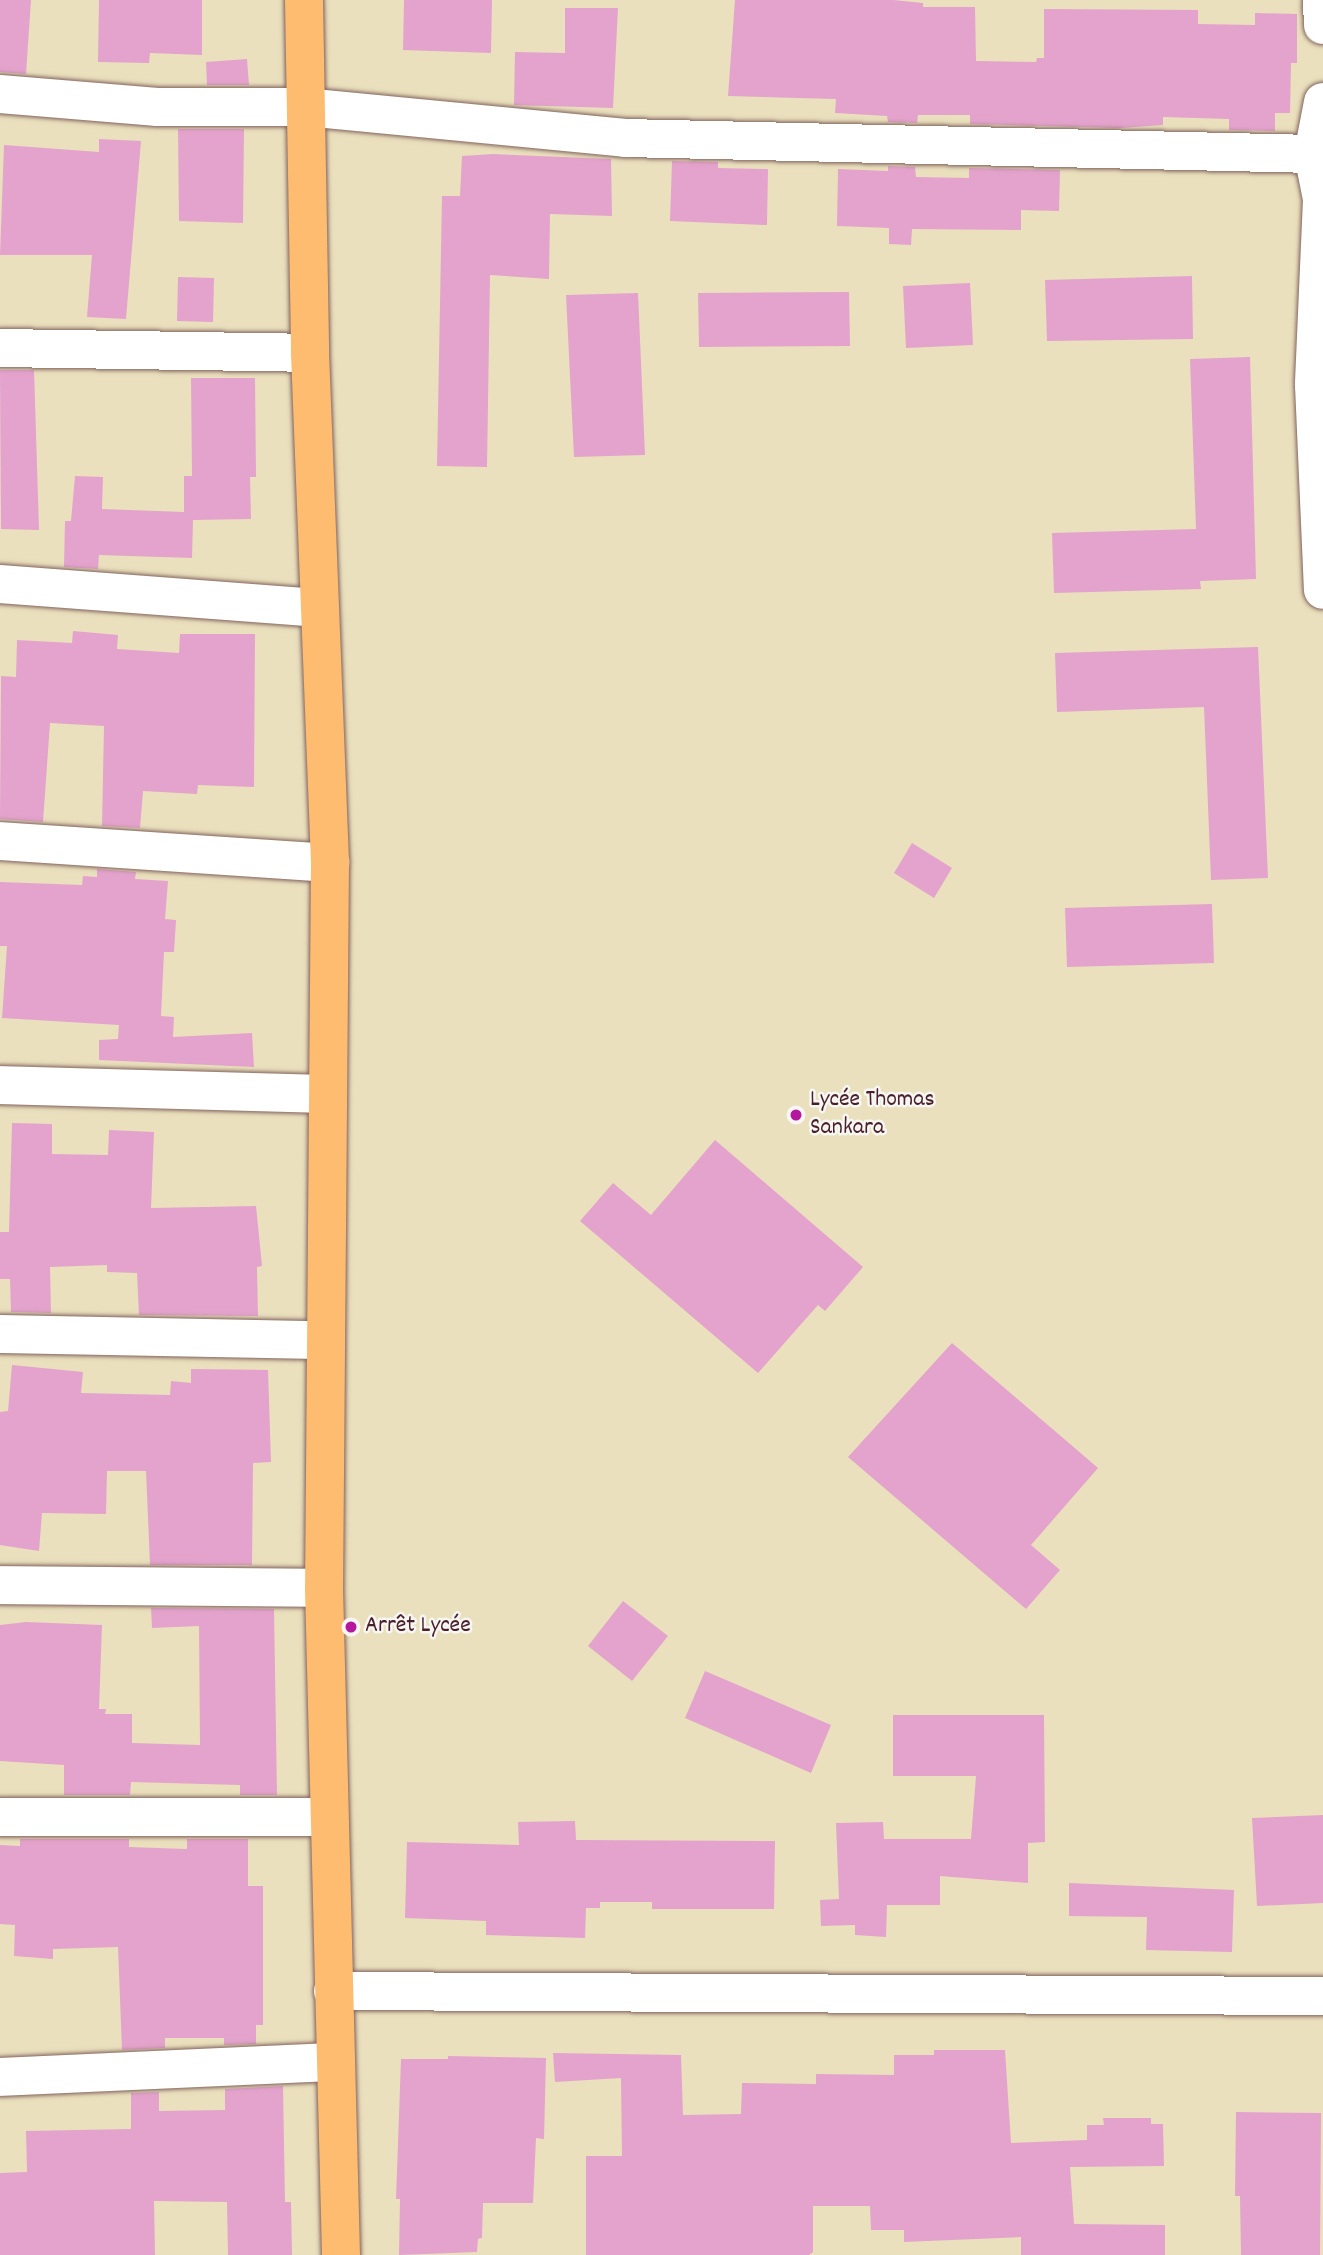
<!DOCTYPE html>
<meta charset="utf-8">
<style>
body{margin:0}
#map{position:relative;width:1323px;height:2255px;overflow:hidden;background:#eae0bd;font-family:Dekko,sans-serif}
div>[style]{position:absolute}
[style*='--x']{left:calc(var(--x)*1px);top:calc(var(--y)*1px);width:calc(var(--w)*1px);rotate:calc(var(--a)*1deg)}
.building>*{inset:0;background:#e3a3cc}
.roads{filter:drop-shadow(0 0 2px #82635e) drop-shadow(0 0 2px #82635e)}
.street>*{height:38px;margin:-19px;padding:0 19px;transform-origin:19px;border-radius:19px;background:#fff}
.highway>*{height:38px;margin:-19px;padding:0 19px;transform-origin:19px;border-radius:19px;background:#fdbc6f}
.dots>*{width:19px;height:19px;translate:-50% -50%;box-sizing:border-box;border:4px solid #f6f6f2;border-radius:50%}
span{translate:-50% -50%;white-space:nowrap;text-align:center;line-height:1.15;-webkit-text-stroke:5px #f6f6f2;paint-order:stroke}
.poi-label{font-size:24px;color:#4a1f2b}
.left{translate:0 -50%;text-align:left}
</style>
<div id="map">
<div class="building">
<div style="clip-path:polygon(0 0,31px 0,26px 74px,0 72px)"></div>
<div style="clip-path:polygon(99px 0,202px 0,202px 55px,150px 53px,149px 63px,98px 62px)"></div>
<div style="clip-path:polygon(404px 0,492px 0,491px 53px,403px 50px)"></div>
<div style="clip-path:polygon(735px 0,893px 0,923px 3px,923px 7px,975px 7px,976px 61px,1036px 62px,1037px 58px,1044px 58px,1044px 9px,1198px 10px,1198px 24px,1255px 25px,1255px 13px,1297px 14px,1297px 63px,1291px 63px,1290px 113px,1275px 113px,1275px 131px,1229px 130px,1229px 119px,1163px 117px,1163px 125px,1121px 128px,970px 124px,970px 115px,918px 115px,917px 123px,888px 122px,887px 116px,835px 113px,836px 99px,728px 96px)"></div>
<div style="clip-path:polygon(565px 8px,618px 8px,613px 108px,514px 105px,515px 52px,565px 53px)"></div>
<div style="clip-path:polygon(247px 59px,249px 85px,207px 85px,206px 62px)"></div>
<div style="clip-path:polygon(178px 129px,244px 129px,243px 223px,179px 221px)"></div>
<div style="clip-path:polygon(99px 139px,141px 141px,126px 319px,87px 317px,92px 255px,0 255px,4px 145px,99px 152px)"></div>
<div style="clip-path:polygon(493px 154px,611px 159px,612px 216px,550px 214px,549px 279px,490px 275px,487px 467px,437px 466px,442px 196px,460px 196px,462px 156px)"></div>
<div style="clip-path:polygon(672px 161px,718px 162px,718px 168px,768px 169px,767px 225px,670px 221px)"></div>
<div style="clip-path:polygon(888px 166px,915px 167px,916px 177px,969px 178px,969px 168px,1060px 170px,1059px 211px,1021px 210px,1021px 230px,912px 229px,911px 245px,889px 244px,889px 228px,837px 226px,838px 169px,888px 171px)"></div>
<div style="clip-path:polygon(1192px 276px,1193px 339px,1047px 341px,1045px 280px)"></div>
<div style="clip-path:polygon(178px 277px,214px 278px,213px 322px,177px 321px)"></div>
<div style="clip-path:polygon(970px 283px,973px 345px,906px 348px,903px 286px)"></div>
<div style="clip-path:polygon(849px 292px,850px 346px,699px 347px,698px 293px)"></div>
<div style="clip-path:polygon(638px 293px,645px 455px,574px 457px,566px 295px)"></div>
<div style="clip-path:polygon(1250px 357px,1256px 579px,1200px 581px,1201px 589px,1054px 593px,1052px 533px,1196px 529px,1190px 359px)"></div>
<div style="clip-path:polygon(0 370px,34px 370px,39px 530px,1px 529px)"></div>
<div style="clip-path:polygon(191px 378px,255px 378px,256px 477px,250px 477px,251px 519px,193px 520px,192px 558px,99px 555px,98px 569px,64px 567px,65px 521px,71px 521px,75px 476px,103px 477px,102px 509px,184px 512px,184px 476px,192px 476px)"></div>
<div style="clip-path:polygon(73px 631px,118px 635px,117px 649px,179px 653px,180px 634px,255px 634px,254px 787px,198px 785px,197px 794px,143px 791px,140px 828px,102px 826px,104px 726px,50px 723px,43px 822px,0 819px,1px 676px,16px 677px,17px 640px,72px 643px)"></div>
<div style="clip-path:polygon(1258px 647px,1268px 878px,1211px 880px,1204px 707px,1057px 712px,1055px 653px)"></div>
<div style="clip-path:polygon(912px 843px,952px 868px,934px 898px,894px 873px)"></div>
<div style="clip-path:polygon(97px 869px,136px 872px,135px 879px,168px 881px,165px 919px,176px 920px,174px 952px,164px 952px,161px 1016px,174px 1017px,173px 1037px,252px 1033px,254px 1067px,99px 1060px,99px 1040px,118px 1039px,119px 1025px,2px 1018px,7px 946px,0 946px,0 882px,82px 885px,83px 876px,97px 877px)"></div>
<div style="clip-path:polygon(1212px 904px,1214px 963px,1067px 967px,1065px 908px)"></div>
<div style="clip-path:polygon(12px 1123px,52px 1124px,52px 1154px,108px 1155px,109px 1130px,154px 1132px,151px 1208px,256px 1206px,262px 1266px,257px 1267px,258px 1316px,139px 1315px,137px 1273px,107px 1272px,107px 1265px,50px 1267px,51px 1313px,11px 1312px,10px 1279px,0 1279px,0 1232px,9px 1232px)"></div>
<div style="clip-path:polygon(715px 1140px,863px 1267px,825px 1311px,818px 1305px,758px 1373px,580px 1221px,613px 1183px,651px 1215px)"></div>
<div style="clip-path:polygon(952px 1343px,1098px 1468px,1031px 1545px,1060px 1570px,1026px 1609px,848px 1457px)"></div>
<div style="clip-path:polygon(12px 1365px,83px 1372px,81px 1393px,170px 1395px,171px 1381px,191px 1383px,191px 1369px,268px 1370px,271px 1462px,253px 1463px,252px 1565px,150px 1565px,146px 1471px,107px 1471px,106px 1514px,42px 1513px,39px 1551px,0 1545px,0 1412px,8px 1411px)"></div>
<div style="clip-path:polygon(623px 1601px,668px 1636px,632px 1681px,588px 1646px)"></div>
<div style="clip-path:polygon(151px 1608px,274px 1609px,277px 1795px,240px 1795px,240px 1785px,131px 1782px,130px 1795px,64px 1795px,64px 1765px,0 1761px,0 1625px,26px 1622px,102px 1625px,99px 1709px,106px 1709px,105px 1714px,132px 1714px,132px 1743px,200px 1745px,199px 1626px,152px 1628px)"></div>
<div style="clip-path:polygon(705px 1671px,831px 1725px,811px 1773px,685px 1718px)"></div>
<div style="clip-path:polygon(893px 1715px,1044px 1715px,1045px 1842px,1028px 1843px,1028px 1883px,940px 1876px,940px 1905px,887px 1905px,886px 1937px,855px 1935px,855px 1925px,821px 1926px,820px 1900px,839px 1899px,836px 1823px,883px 1822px,884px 1839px,971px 1839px,976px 1776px,893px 1776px)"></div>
<div style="clip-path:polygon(1323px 1815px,1323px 1903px,1257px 1906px,1252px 1818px)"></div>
<div style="clip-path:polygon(575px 1821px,576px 1840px,775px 1841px,774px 1909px,652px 1909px,652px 1902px,600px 1902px,600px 1908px,586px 1908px,585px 1938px,486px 1935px,486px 1921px,405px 1918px,407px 1842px,519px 1845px,518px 1822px)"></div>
<div style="clip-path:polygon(20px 1839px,129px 1839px,129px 1847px,187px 1849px,187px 1839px,248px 1839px,248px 1886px,263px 1886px,263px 2025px,256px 2025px,256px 2044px,224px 2045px,224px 2038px,165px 2038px,165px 2048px,122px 2050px,118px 1947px,53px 1949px,53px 1959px,14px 1956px,15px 1925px,0 1924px,0 1845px,20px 1846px)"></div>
<div style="clip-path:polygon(1069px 1883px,1234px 1890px,1232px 1952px,1146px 1950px,1147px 1917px,1069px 1916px)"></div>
<div style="clip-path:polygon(934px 2050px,1005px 2050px,1011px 2143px,1087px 2140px,1087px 2125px,1104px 2125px,1103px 2118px,1151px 2118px,1151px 2124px,1163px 2124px,1164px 2166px,1070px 2167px,1074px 2224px,1165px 2225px,1165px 2255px,1021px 2255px,1021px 2237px,904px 2242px,904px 2230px,871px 2230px,870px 2206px,813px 2206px,813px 2252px,809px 2255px,586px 2255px,586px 2156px,622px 2156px,621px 2078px,555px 2082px,553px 2053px,681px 2055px,683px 2115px,741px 2114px,742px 2083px,816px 2084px,816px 2074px,894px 2075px,894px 2055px,934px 2055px)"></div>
<div style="clip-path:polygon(448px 2056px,546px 2058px,544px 2139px,536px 2138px,533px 2203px,483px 2203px,482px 2238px,478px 2239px,477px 2252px,399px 2255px,400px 2199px,396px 2199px,401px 2059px,448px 2059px)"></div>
<div style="clip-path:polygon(283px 2086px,285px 2202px,291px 2202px,292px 2255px,228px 2255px,227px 2202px,154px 2201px,155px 2255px,0 2255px,0 2173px,27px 2172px,26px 2131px,131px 2129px,131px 2093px,159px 2092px,159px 2111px,225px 2110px,225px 2089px)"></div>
<div style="clip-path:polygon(1236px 2112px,1321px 2113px,1320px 2255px,1241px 2255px,1240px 2196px,1235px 2196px)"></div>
</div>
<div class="roads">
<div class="street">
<div style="--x:1322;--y:0;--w:25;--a:88"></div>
<div style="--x:0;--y:94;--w:158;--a:4.7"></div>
<div style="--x:157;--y:107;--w:147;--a:0"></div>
<div style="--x:304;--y:107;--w:322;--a:5.5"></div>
<div style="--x:625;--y:138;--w:688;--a:1.33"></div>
<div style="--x:1323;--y:102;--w:53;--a:100.9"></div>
<div style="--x:1313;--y:154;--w:46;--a:78.7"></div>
<div style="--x:1322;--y:199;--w:186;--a:92.5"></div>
<div style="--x:1314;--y:385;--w:205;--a:87.5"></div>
<div style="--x:0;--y:348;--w:310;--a:0.9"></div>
<div style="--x:0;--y:584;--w:319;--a:4.3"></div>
<div style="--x:0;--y:841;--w:331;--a:3.8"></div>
<div style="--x:0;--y:1085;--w:325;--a:1.6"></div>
<div style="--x:0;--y:1334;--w:326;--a:1.1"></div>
<div style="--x:0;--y:1585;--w:324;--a:0.5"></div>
<div style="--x:0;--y:1817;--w:327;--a:0"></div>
<div style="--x:333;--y:1991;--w:990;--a:0.29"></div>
<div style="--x:0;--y:2077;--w:335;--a:-2.6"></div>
</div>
<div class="highway">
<div style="--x:304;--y:0;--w:353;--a:89"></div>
<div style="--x:310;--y:353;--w:510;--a:87.75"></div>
<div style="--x:330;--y:863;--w:725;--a:90.47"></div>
<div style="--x:324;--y:1588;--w:667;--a:88.54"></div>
</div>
</div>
<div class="dots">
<div style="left:796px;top:1115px;background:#b5179e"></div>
<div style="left:351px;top:1627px;background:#b5179e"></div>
</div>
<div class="poi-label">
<span class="left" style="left:810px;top:1115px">Lycée Thomas<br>Sankara</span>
<span class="left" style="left:365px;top:1627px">Arrêt Lycée</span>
</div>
</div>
